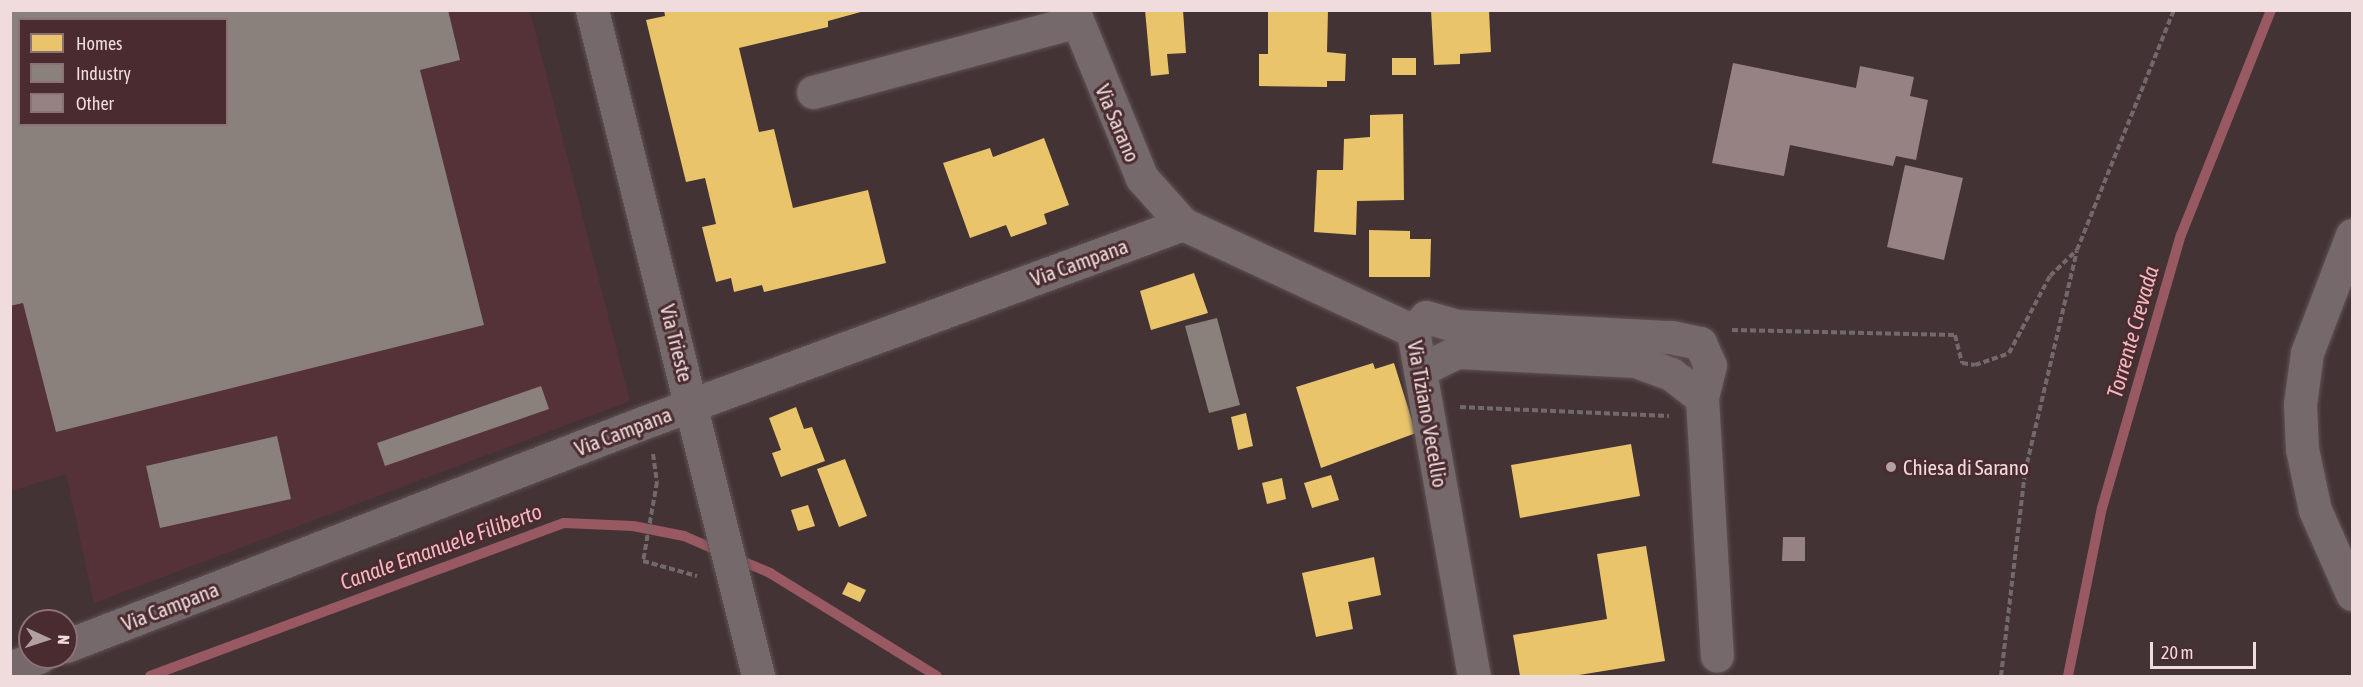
<!DOCTYPE html>
<style>
body{margin:0}
#map{position:relative;width:2363px;height:687px;overflow:hidden;background:#433335;font-family:"Asap Condensed",sans-serif}
div>[style]{position:absolute}
[style*='--x']{left:calc(var(--x)*1px);top:calc(var(--y)*1px);width:calc(var(--w)*1px);rotate:calc(var(--a)*1deg)}
.built>*{inset:0;background:#543237}
.homes>*{inset:0;background:#e9c46a}
.industry>*{inset:0;background:#8a817c}
.stream>*{height:10px;margin:-5px;padding:0 5px;transform-origin:5px;border-radius:5px;background:#995962}
.building>*{inset:0;background:#968183}
.path>*{height:4px;margin-top:-2px;transform-origin:0;background:repeating-linear-gradient(90deg,#73696a 0 6px,transparent 0 9px)}
.roads{filter:drop-shadow(0 0 2px #605253) drop-shadow(0 0 2px #605253)}
.minor>*{height:33px;margin:-16.5px;padding:0 16.5px;transform-origin:16.5px;border-radius:16.5px;background:#76696b}
.dots>*{width:16px;height:16px;translate:-50% -50%;box-sizing:border-box;border:3px solid #4a2c30;border-radius:50%}
span{translate:-50% -50%;white-space:nowrap;text-align:center;line-height:1.15;-webkit-text-stroke:6px #4a2c30;paint-order:stroke}
.street-label{font-size:21px;color:#f0dcdd}
.poi-label{font-size:21px;color:#f0dcdd}
.left{translate:0 -50%;text-align:left}
.water-label{font-size:22px;color:#f5b7be;font-style:italic}
.frame{position:absolute;inset:0;border:12px solid #f0dcdd;pointer-events:none}
.legend{position:absolute;left:18px;top:18px;width:210px;height:108px;box-sizing:border-box;background:#4a2c30;border:2px solid #8c7275;margin:0;padding:8px 10px;list-style:none;font-size:18px;color:#f0dcdd}
.legend li{display:flex;align-items:center;gap:12px;height:30px}
.legend b{width:30px;border:2px solid #8c7275}
.north{position:absolute;left:18px;top:609px;width:60px;height:60px;box-sizing:border-box;background:#4a2c30;border:2px solid #8c7275;border-radius:50%;rotate:93deg;font-size:16px;font-weight:700;line-height:24px;text-align:center;color:#f0dcdd}
.north::after{content:'';display:block;margin:auto;width:21px;height:27px;background:#b3a1a2;clip-path:polygon(50% 0,100% 100%,50% 72%,0 100%)}
.scale{position:absolute;left:2150px;top:642px;width:106px;height:27px;box-sizing:border-box;border:3px solid #f0dcdd;border-top:0;padding-left:8px;font-size:18px;line-height:21px;white-space:nowrap;color:#f0dcdd;-webkit-text-stroke:4px #4a2c30;paint-order:stroke}
</style>
<div id="map">
<div class="built">
<div style="clip-path:polygon(evenodd,11px 11px,530px 11px,630px 401px,94px 603px,66px 474px,11px 491px,11px 11px,20px 20px,226px 20px,226px 124px,20px 124px,20px 20px)"></div>
</div>
<div class="homes">
<div style="clip-path:polygon(664px 10px,868px 10px,828px 21px,828px 27px,739px 48px,759px 132px,774px 129px,793px 208px,868px 190px,886px 263px,764px 292px,762px 285px,734px 292px,731px 278px,716px 282px,702px 227px,716px 224px,705px 178px,686px 182px,646px 20px,665px 16px)"></div>
<div style="clip-path:polygon(1145px 10px,1183px 10px,1186px 53px,1167px 54px,1169px 74px,1151px 76px)"></div>
<div style="clip-path:polygon(1268px 10px,1328px 10px,1327px 52px,1346px 54px,1345px 81px,1327px 81px,1327px 87px,1259px 86px,1259px 54px,1268px 54px)"></div>
<div style="clip-path:polygon(1431px 10px,1489px 10px,1491px 52px,1460px 54px,1460px 64px,1434px 65px)"></div>
<div style="clip-path:polygon(1392px 58px,1416px 58px,1416px 75px,1392px 75px)"></div>
<div style="clip-path:polygon(1403px 114px,1404px 200px,1357px 201px,1356px 235px,1314px 232px,1317px 170px,1343px 170px,1344px 139px,1370px 137px,1370px 115px)"></div>
<div style="clip-path:polygon(1044px 138px,1069px 205px,1044px 214px,1047px 224px,1011px 237px,1006px 225px,970px 238px,943px 163px,990px 148px,993px 157px)"></div>
<div style="clip-path:polygon(1369px 230px,1410px 231px,1410px 239px,1431px 239px,1430px 277px,1369px 277px)"></div>
<div style="clip-path:polygon(1194px 273px,1208px 313px,1151px 330px,1140px 291px)"></div>
<div style="clip-path:polygon(1373px 363px,1375px 369px,1394px 363px,1416px 433px,1321px 468px,1296px 387px)"></div>
<div style="clip-path:polygon(796px 407px,804px 429px,812px 427px,825px 461px,781px 477px,772px 453px,781px 450px,769px 418px)"></div>
<div style="clip-path:polygon(1246px 413px,1253px 446px,1238px 450px,1231px 417px)"></div>
<div style="clip-path:polygon(1631px 444px,1640px 496px,1520px 518px,1511px 465px)"></div>
<div style="clip-path:polygon(845px 459px,867px 516px,839px 527px,817px 469px)"></div>
<div style="clip-path:polygon(1331px 475px,1339px 500px,1312px 508px,1304px 483px)"></div>
<div style="clip-path:polygon(1282px 478px,1286px 499px,1267px 504px,1262px 483px)"></div>
<div style="clip-path:polygon(808px 505px,815px 526px,798px 531px,791px 510px)"></div>
<div style="clip-path:polygon(1646px 546px,1665px 661px,1573px 676px,1520px 676px,1513px 635px,1607px 619px,1597px 554px)"></div>
<div style="clip-path:polygon(1374px 557px,1381px 595px,1348px 602px,1353px 629px,1316px 637px,1302px 573px)"></div>
<div style="clip-path:polygon(848px 582px,866px 590px,860px 602px,842px 594px)"></div>
</div>
<div class="industry">
<div style="clip-path:polygon(evenodd,10px 10px,448px 10px,460px 60px,420px 70px,484px 325px,56px 432px,23px 303px,10px 306px,10px 10px,20px 20px,226px 20px,226px 124px,20px 124px,20px 20px)"></div>
<div style="clip-path:polygon(1217px 318px,1240px 405px,1209px 413px,1185px 326px)"></div>
<div style="clip-path:polygon(541px 386px,549px 409px,385px 466px,377px 443px)"></div>
<div style="clip-path:polygon(277px 436px,291px 499px,160px 528px,146px 466px)"></div>
</div>
<div class="stream">
<div style="--x:735;--y:558;--w:38;--a:23"></div>
<div style="--x:770;--y:573;--w:196;--a:31.7"></div>
<div style="--x:150;--y:676;--w:441;--a:-20.3"></div>
<div style="--x:564;--y:523;--w:69;--a:2.5"></div>
<div style="--x:633;--y:526;--w:52;--a:11.1"></div>
<div style="--x:684;--y:536;--w:40;--a:23.4"></div>
<div style="--x:2068;--y:676;--w:171;--a:-78.6"></div>
<div style="--x:2102;--y:508;--w:284;--a:-73.9"></div>
<div style="--x:2181;--y:235;--w:242;--a:-68.2"></div>
</div>
<div class="building">
<div style="clip-path:polygon(1733px 63px,1856px 88px,1860px 66px,1914px 77px,1910px 96px,1928px 100px,1916px 160px,1896px 156px,1893px 166px,1790px 145px,1784px 176px,1712px 163px)"></div>
<div style="clip-path:polygon(1905px 165px,1963px 178px,1944px 260px,1887px 247px)"></div>
<div style="clip-path:polygon(1783px 537px,1805px 537px,1805px 561px,1782px 561px)"></div>
</div>
<div class="path">
<div style="--x:1732;--y:330;--w:223;--a:1.3"></div>
<div style="--x:1955;--y:335;--w:29;--a:76"></div>
<div style="--x:1962;--y:363;--w:13;--a:9"></div>
<div style="--x:1975;--y:365;--w:36;--a:-19"></div>
<div style="--x:2009;--y:353;--w:87;--a:-62"></div>
<div style="--x:2050;--y:276;--w:37;--a:-44"></div>
<div style="--x:2077;--y:250;--w:259;--a:-68"></div>
<div style="--x:1460;--y:407;--w:209;--a:2.5"></div>
<div style="--x:653;--y:454;--w:28;--a:82"></div>
<div style="--x:657;--y:482;--w:80;--a:100"></div>
<div style="--x:643;--y:561;--w:56;--a:15.5"></div>
<div style="--x:2001;--y:676;--w:205;--a:-83.3"></div>
<div style="--x:2025;--y:472;--w:227;--a:-76.8"></div>
</div>
<div class="roads">
<div class="minor">
<div style="--x:592;--y:10;--w:686;--a:76"></div>
<div style="--x:1073;--y:10;--w:182;--a:67.7"></div>
<div style="--x:1142;--y:178;--w:62;--a:48.3"></div>
<div style="--x:1183;--y:224;--w:254;--a:24.9"></div>
<div style="--x:1413;--y:331;--w:350;--a:80"></div>
<div style="--x:813;--y:92;--w:270;--a:-15"></div>
<div style="--x:2352;--y:235;--w:126;--a:110.9"></div>
<div style="--x:2307;--y:353;--w:51;--a:97.8"></div>
<div style="--x:2300;--y:404;--w:45;--a:87.5"></div>
<div style="--x:2302;--y:449;--w:62;--a:78"></div>
<div style="--x:2315;--y:510;--w:92;--a:66.2"></div>
<div style="--x:1413;--y:331;--w:19;--a:-47"></div>
<div style="--x:1426;--y:317;--w:33;--a:16"></div>
<div style="--x:1458;--y:326;--w:213;--a:3"></div>
<div style="--x:1671;--y:337;--w:30;--a:12"></div>
<div style="--x:1700;--y:343;--w:24;--a:66"></div>
<div style="--x:1710;--y:365;--w:34;--a:104"></div>
<div style="--x:1702;--y:398;--w:39;--a:-142"></div>
<div style="--x:1671;--y:374;--w:37;--a:-160"></div>
<div style="--x:1636;--y:361;--w:179;--a:-177.1"></div>
<div style="--x:1457;--y:352;--w:41;--a:154.1"></div>
<div style="--x:1702;--y:398;--w:258;--a:86.7"></div>
<div style="--x:66;--y:646;--w:621;--a:-21.15"></div>
<div style="--x:645;--y:422;--w:573;--a:-20.21"></div>
<div style="--x:10;--y:668;--w:31;--a:-21"></div>
</div>
</div>
<div class="dots">
<div style="left:1891px;top:467px;background:#b3a1a2"></div>
</div>
<div class="street-label">
<span style="left:1118px;top:123px;rotate:67deg">Via Sarano</span>
<span style="left:1079px;top:262px;rotate:-20deg">Via Campana</span>
<span style="left:677px;top:343px;rotate:76deg">Via Trieste</span>
<span style="left:1428px;top:414px;rotate:80deg">Via Tiziano Vecellio</span>
<span style="left:623px;top:431px;rotate:-21deg">Via Campana</span>
<span style="left:170px;top:606px;rotate:-21deg">Via Campana</span>
</div>
<div class="poi-label">
<span class="left" style="left:1903px;top:467px">Chiesa di Sarano</span>
</div>
<div class="water-label">
<span style="left:2133px;top:332px;rotate:-74deg">Torrente Crevada</span>
<span style="left:441px;top:547px;rotate:-20deg">Canale Emanuele Filiberto</span>
</div>
<div class="frame"></div>
<ul class="legend">
<li><b style="height:16px;background:#e9c46a"></b>Homes</li>
<li><b style="height:16px;background:#8a817c"></b>Industry</li>
<li><b style="height:16px;background:#968183"></b>Other</li>
</ul>
<div class="north">N</div>
<div class="scale">20 m</div>
</div>
